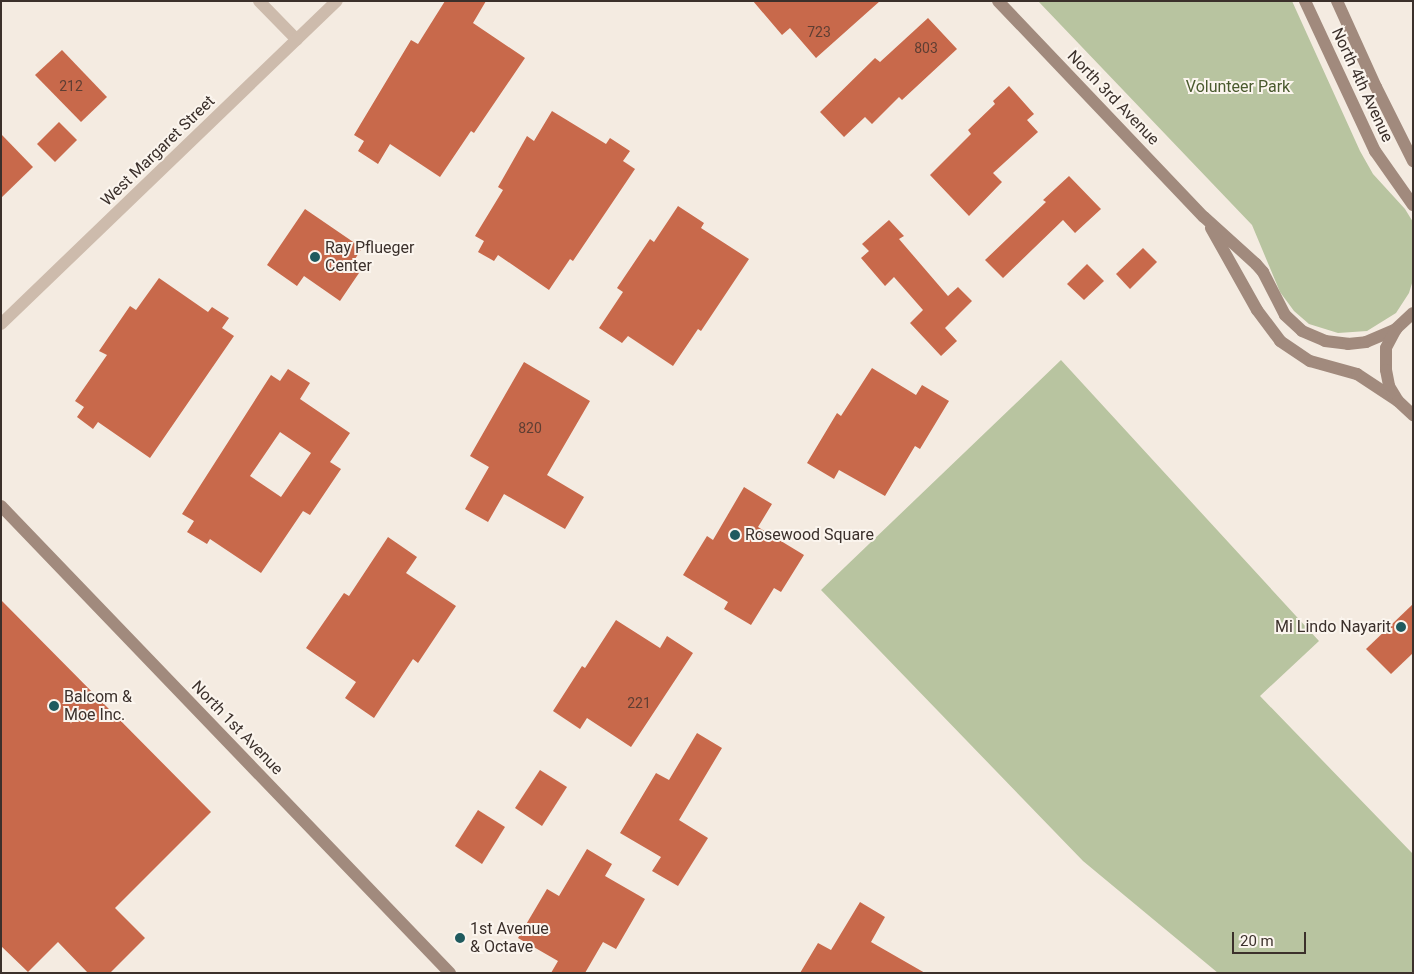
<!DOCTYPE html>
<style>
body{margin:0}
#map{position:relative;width:1414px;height:974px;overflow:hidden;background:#f4ebe1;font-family:Roboto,sans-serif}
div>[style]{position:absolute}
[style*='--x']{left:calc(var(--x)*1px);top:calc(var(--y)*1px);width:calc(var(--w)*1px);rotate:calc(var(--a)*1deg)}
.green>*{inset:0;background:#b8c4a0}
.building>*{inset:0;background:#c8694b}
.street>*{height:12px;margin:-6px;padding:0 6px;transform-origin:6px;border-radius:6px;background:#cdbbac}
.secondary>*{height:12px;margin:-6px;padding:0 6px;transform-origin:6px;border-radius:6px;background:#a18a7d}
.dots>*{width:14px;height:14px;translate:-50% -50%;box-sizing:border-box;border:2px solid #fbf5ee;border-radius:50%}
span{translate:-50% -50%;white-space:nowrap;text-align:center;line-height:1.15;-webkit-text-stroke:4px #fbf5ee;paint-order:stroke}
.number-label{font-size:14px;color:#5e3e33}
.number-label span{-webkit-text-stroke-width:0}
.street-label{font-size:16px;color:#3b302b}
.park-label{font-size:16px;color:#4a5a2e}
.poi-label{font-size:16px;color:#3b302b}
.left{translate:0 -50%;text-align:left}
.right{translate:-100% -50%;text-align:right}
.frame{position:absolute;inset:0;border:2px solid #3b302b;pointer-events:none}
.scale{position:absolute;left:1232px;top:932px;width:74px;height:22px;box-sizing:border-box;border:2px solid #3b302b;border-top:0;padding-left:6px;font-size:15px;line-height:18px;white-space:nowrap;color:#3b302b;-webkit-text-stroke:4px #fbf5ee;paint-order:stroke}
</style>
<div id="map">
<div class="green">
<div style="clip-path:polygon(1038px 1px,1292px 1px,1360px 151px,1373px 174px,1405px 209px,1413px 222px,1413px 280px,1409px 293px,1396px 313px,1367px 331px,1338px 333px,1309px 324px,1294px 311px,1280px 292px,1252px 225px)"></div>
<div style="clip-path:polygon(1061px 360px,1319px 641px,1260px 696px,1413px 854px,1413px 973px,1218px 973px,1083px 861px,821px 590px)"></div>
</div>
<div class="building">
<div style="clip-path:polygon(445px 1px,486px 1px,473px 23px,525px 58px,474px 133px,471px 131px,440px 177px,390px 144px,378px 164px,358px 151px,364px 141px,354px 135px,411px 40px,418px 44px)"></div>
<div style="clip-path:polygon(753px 1px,880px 1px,816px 58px,790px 28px,782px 35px)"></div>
<div style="clip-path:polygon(928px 18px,957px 49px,902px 100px,899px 97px,872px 124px,865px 117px,844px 137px,820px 112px,875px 58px,880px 62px)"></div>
<div style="clip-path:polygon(62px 50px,107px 97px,81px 122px,35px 75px)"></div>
<div style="clip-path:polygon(1009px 86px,1034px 114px,1027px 120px,1038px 132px,993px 173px,1002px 182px,969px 216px,930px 175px,971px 134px,968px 130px,995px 104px,993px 101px)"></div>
<div style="clip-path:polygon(552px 111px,606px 144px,610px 138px,630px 151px,623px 161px,635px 169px,573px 261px,570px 259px,549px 290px,498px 255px,494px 261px,478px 252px,484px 241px,475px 236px,503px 190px,498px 187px,527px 136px,534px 141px)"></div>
<div style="clip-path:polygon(59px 122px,77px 140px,55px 162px,37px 144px)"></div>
<div style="clip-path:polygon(1px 134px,33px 167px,1px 198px)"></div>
<div style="clip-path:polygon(1069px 176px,1101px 209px,1075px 233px,1063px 220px,1003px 278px,985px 260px,1046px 202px,1043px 200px)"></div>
<div style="clip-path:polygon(678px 206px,704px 223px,701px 228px,749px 259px,701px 331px,698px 329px,673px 366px,628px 336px,622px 343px,599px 328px,623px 292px,617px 288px,650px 239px,654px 242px)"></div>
<div style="clip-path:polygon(305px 209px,362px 248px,350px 267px,359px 273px,340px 301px,304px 276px,297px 286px,267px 265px)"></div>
<div style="clip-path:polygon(889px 220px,904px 236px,899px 239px,948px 296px,958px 287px,972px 301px,945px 328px,957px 341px,941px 356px,910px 323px,923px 310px,894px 277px,885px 286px,861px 258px,869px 251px,862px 244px)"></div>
<div style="clip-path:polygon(1143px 248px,1157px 262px,1130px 289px,1116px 274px)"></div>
<div style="clip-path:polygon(1087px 264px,1104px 281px,1084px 300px,1067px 284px)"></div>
<div style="clip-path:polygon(159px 278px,208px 312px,212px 307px,229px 318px,222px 328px,234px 336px,150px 458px,98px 422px,93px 429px,77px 417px,84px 407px,75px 401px,107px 355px,99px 351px,130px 306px,136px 310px)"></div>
<div style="clip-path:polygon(524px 362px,590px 401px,547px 475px,584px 497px,565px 529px,504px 494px,488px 522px,465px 509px,489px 467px,470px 456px)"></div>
<div style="clip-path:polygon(872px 368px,916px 395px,922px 385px,949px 401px,920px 449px,915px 446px,885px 496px,839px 470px,834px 479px,807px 463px,837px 413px,841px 416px)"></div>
<div style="clip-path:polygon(evenodd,288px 369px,310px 383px,300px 399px,350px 433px,330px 462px,341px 469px,310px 515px,303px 511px,261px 573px,210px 539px,207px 544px,187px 532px,194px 521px,182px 514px,271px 375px,280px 381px,288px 369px,280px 432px,311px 453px,281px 497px,250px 476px,280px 432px)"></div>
<div style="clip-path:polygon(744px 487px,772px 504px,758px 527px,804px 555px,781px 592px,774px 588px,751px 625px,724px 609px,728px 602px,683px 575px,707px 536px,713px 540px)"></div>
<div style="clip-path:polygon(388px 537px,417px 557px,406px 573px,456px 606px,418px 663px,413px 659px,374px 718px,345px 698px,356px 682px,306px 648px,344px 593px,349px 596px)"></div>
<div style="clip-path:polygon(1px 600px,211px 812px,115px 908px,145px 938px,110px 973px,88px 973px,58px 942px,28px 972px,1px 946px)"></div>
<div style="clip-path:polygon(1413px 604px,1413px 653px,1391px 674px,1366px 649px)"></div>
<div style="clip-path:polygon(616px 620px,660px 648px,667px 636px,693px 653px,631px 747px,587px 718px,580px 729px,553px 711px,582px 666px,585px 668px)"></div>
<div style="clip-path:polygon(697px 733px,722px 748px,679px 820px,708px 838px,678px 886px,652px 871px,661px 857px,620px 833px,656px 773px,669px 780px)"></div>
<div style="clip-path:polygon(540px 770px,567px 787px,542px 826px,515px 808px)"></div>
<div style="clip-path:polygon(478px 810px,505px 827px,482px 864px,455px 846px)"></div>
<div style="clip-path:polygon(587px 849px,612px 864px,605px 876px,645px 899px,616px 949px,603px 942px,585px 973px,551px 973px,558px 961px,518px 938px,547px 889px,559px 896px)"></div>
<div style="clip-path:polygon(860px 902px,885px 917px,871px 942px,925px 973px,800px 973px,818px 943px,831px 950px)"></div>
</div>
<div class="street">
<div style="--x:259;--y:1;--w:54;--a:45.7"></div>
<div style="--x:1;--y:324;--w:466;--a:-43.9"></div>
</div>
<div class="secondary">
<div style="--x:998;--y:1;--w:298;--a:46.4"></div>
<div style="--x:1204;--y:217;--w:70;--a:42.1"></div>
<div style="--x:1256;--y:264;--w:11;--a:49"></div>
<div style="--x:1263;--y:272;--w:48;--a:62.9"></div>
<div style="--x:1285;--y:315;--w:23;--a:43"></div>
<div style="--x:1302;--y:331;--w:25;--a:23"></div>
<div style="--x:1325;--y:341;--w:23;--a:7"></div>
<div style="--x:1348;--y:344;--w:18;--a:-6"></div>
<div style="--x:1366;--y:342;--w:33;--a:-23"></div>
<div style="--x:1305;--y:1;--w:166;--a:65"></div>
<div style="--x:1375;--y:151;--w:66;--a:54.9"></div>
<div style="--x:1337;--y:1;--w:94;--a:65.6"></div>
<div style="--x:1376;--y:87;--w:83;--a:63.4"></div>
<div style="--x:1211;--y:228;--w:94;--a:60.7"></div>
<div style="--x:1257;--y:310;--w:39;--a:53"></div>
<div style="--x:1280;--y:341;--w:36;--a:34"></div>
<div style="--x:1310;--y:361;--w:49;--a:15.5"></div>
<div style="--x:1357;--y:374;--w:49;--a:33.4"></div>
<div style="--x:1413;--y:313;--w:23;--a:137"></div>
<div style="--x:1396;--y:329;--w:21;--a:118"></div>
<div style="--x:1386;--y:348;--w:22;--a:90"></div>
<div style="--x:1386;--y:370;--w:16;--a:79"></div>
<div style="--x:1389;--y:386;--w:17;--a:59"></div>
<div style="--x:1398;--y:401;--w:21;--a:43"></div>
<div style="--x:1;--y:506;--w:648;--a:46.13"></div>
</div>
<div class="dots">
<div style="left:315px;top:257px;background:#1f5a5e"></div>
<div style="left:735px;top:535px;background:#1f5a5e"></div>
<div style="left:1401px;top:627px;background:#1f5a5e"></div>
<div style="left:54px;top:706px;background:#1f5a5e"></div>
<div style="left:460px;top:938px;background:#1f5a5e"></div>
</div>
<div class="number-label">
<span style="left:819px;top:32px">723</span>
<span style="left:926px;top:48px">803</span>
<span style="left:71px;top:86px">212</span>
<span style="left:530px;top:428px">820</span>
<span style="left:639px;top:703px">221</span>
</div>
<div class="street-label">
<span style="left:1362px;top:85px;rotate:65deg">North 4th Avenue</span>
<span style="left:1113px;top:98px;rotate:46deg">North 3rd Avenue</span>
<span style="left:158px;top:151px;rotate:-44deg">West Margaret Street</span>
<span style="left:237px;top:728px;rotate:46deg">North 1st Avenue</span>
</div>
<div class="park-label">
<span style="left:1238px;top:87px">Volunteer Park</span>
</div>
<div class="poi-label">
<span class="left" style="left:325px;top:257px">Ray Pflueger<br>Center</span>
<span class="left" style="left:745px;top:535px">Rosewood Square</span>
<span class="right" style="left:1391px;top:627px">Mi Lindo Nayarit</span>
<span class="left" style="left:64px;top:706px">Balcom &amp;<br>Moe Inc.</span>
<span class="left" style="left:470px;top:938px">1st Avenue<br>&amp; Octave</span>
</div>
<div class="frame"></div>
<div class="scale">20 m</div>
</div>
